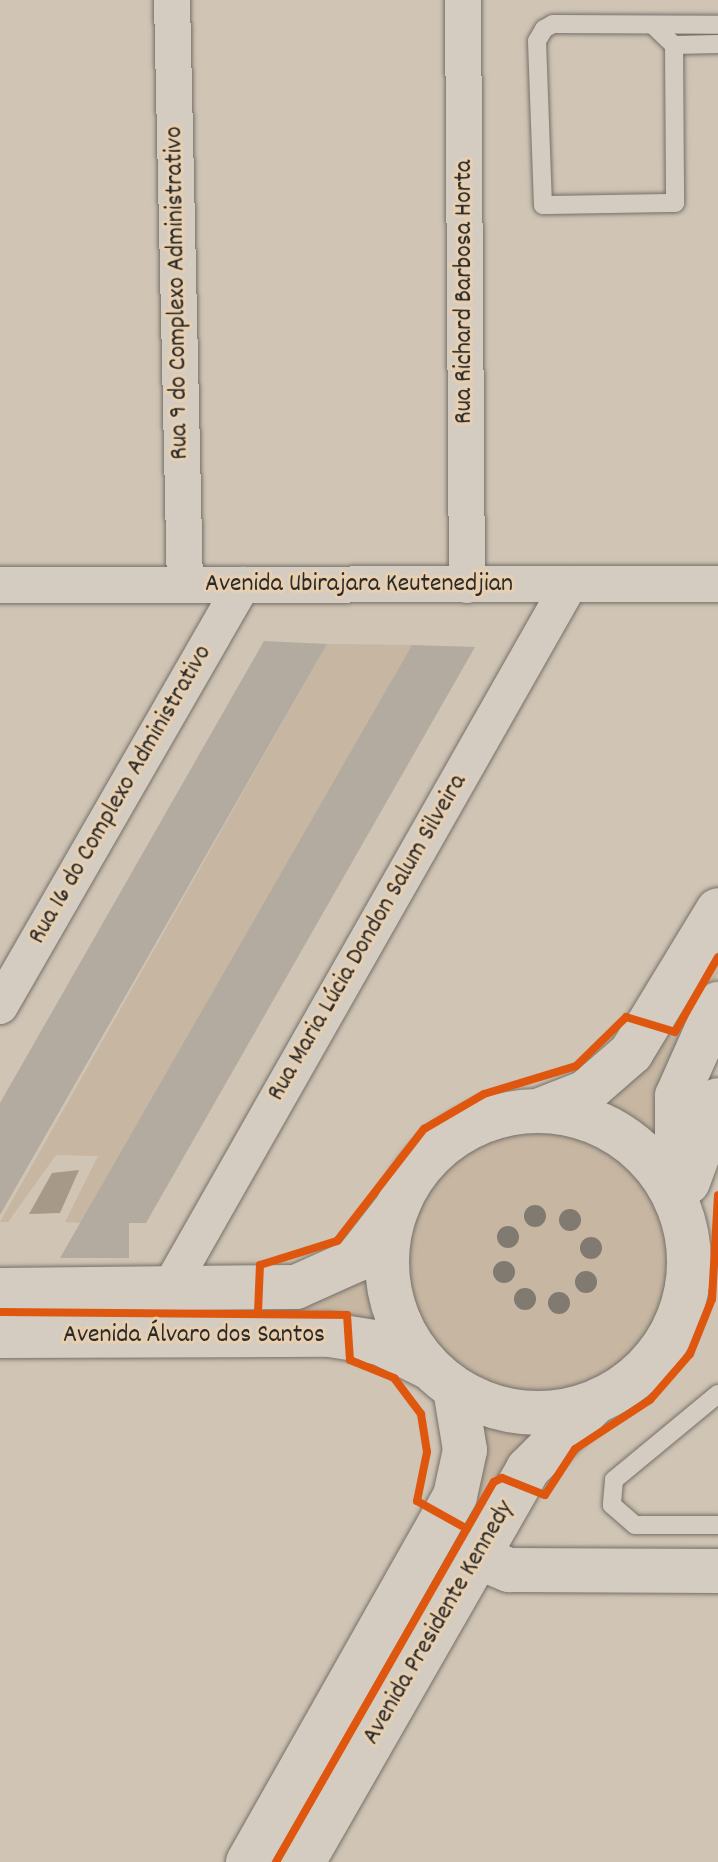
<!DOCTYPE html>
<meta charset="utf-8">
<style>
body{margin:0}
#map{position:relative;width:718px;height:1862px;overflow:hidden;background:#d0c4b4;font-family:Dekko,sans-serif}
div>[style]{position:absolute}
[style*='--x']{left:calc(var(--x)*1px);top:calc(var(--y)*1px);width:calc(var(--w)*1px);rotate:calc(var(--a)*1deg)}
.green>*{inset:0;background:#c6b6a2}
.round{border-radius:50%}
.water>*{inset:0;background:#a69988}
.building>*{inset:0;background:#b3ab9f}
.roads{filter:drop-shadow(0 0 2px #757069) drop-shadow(0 0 2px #757069)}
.service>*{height:18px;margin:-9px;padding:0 9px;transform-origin:9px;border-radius:9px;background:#d4ccc0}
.minor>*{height:36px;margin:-18px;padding:0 18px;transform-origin:18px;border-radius:18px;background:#d4ccc0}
.tertiary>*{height:44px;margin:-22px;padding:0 22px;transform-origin:22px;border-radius:22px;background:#d4ccc0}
.secondary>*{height:44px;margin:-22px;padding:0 22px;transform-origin:22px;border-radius:22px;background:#d4ccc0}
.secondary>.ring{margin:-22px;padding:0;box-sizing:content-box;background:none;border:44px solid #d4ccc0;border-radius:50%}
.cycleway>*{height:8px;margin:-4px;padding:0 4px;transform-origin:4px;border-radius:4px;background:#df570e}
.trees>*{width:22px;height:22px;margin:-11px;border-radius:50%;background:#817a71}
span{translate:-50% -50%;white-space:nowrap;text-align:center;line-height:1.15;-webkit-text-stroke:6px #e7cfb0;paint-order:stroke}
.street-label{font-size:26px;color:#2b2b2b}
</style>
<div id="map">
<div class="green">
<div style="clip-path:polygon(327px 644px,412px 645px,82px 1223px,65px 1222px,98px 1156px,56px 1155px,8px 1222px,0 1222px)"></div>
<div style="clip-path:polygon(718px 939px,718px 974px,678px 1043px,655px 1141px,601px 1106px)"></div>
<div class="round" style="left:408px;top:1129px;width:266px;height:266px"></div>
<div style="clip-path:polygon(372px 1270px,380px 1323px,266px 1321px,266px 1305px)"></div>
<div style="clip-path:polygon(485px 1422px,533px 1432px,433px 1602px,423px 1587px,485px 1459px)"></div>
</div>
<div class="water">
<div style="clip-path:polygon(79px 1170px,60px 1213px,29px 1214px,52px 1173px)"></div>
</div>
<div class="building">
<div style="clip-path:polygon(264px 641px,327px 644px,0 1215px,0 1103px)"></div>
<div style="clip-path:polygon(412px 645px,475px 647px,146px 1223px,129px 1223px,129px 1258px,60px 1258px)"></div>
</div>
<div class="roads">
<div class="service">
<div style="--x:653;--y:25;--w:29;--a:44"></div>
<div style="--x:674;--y:45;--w:158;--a:89.6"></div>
<div style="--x:675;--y:203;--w:132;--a:179.1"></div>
<div style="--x:543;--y:205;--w:164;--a:-92.1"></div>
<div style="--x:537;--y:41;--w:14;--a:-60"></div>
<div style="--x:544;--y:29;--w:10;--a:-29"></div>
<div style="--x:553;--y:24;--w:165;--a:0.3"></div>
<div style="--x:674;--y:45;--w:44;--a:-1.3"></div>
<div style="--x:718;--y:1394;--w:135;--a:140.4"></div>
<div style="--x:614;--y:1480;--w:25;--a:95"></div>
<div style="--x:612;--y:1505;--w:30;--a:41"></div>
<div style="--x:635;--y:1525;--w:83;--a:0"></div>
</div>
<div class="minor">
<div style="--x:172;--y:0;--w:585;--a:88.73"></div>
<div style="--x:463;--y:0;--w:585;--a:89.61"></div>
<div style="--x:0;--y:585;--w:718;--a:-0.08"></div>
<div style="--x:0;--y:1006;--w:486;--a:-60.1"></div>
<div style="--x:168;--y:1291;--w:812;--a:-60.4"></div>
</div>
<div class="tertiary">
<div style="--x:0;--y:1290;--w:296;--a:-0.6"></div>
<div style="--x:296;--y:1287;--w:66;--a:-24.2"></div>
<div style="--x:356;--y:1260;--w:68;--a:-52.1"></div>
<div style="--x:0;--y:1336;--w:330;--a:-0.2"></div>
<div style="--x:330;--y:1335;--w:51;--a:9.1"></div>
<div style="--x:380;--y:1343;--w:56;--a:26.6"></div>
</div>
<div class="secondary">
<div style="--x:538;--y:1111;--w:52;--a:-21.6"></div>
<div style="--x:586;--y:1092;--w:60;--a:-40.9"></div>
<div style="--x:631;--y:1053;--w:167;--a:-58.7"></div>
<div class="ring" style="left:387px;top:1111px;width:258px;height:258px"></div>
<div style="--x:688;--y:1182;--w:87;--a:-69.9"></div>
<div style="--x:677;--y:1203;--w:107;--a:-90"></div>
<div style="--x:677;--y:1096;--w:101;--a:-66"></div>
<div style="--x:478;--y:1557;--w:34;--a:23"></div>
<div style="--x:509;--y:1570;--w:209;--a:0.3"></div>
<div style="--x:248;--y:1862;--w:420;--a:-60.5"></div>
<div style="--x:455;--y:1496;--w:47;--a:-77.7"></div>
<div style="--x:465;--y:1450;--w:62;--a:-99.3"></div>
<div style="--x:303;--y:1862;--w:453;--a:-60.2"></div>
<div style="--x:528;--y:1469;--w:92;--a:-45"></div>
</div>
</div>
<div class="cycleway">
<div style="--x:0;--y:1312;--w:347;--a:0.5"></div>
<div style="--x:347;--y:1315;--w:45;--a:86.2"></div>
<div style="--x:350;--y:1360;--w:48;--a:22.2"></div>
<div style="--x:394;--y:1378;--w:45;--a:53.1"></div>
<div style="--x:421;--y:1414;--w:38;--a:81"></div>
<div style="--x:427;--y:1452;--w:50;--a:101.5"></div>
<div style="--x:417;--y:1501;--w:57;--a:29.2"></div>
<div style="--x:258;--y:1312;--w:47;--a:-87.6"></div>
<div style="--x:260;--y:1265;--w:81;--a:-17.3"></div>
<div style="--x:337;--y:1241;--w:142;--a:-52.2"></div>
<div style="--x:424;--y:1129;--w:69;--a:-30.3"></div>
<div style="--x:484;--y:1094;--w:96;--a:-16.9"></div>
<div style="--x:576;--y:1066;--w:70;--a:-44.4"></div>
<div style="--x:626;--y:1017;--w:51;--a:17"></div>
<div style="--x:675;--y:1032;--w:86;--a:-60.2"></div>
<div style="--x:276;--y:1862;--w:438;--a:-60.2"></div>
<div style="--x:494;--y:1482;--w:9;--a:-27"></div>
<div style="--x:502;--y:1478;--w:46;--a:21.6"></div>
<div style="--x:545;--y:1495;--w:55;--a:-56.9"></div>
<div style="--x:575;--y:1449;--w:90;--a:-33.2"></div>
<div style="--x:650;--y:1400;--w:61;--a:-49"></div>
<div style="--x:690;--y:1354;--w:59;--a:-68.2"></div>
<div style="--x:712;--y:1299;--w:104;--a:-86.7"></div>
</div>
<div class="trees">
<div style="left:535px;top:1216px"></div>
<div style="left:570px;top:1220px"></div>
<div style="left:508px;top:1237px"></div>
<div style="left:591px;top:1248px"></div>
<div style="left:504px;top:1272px"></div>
<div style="left:586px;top:1282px"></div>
<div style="left:525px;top:1299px"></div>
<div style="left:559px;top:1303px"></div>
</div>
<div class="street-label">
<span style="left:465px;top:292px;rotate:-90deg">Rua Richard Barbosa Horta</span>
<span style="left:178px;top:293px;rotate:-91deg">Rua 9 do Complexo Administrativo</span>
<span style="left:359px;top:585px">Avenida Ubirajara Keutenedjian</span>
<span style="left:121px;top:795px;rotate:-60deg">Rua 16 do Complexo Administrativo</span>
<span style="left:368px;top:938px;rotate:-60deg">Rua Maria Lúcia Dondon Salum Silveira</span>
<span style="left:194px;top:1336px">Avenida Álvaro dos Santos</span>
<span style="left:439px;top:1623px;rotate:-60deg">Avenida Presidente Kennedy</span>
</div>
</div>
